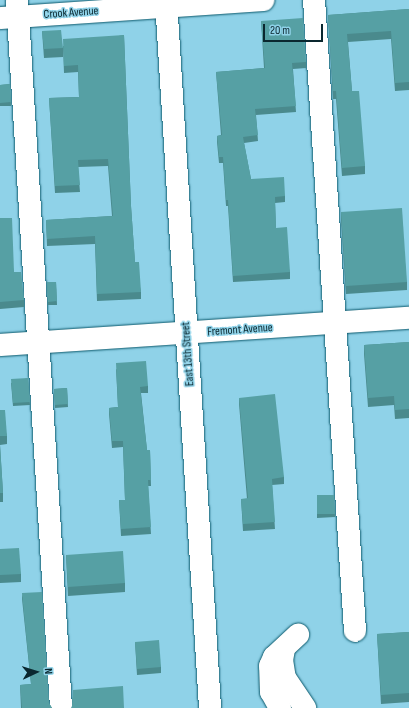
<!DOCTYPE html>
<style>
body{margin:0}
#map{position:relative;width:409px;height:708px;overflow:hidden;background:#8fd2e8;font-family:"Sofia Sans Condensed",sans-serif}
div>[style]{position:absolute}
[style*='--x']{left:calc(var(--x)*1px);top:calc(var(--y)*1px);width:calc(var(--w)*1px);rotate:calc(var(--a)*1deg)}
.roads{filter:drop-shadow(0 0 1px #0c596c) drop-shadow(0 0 1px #0c596c)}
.minor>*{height:22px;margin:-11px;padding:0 11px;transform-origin:11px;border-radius:11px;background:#fff}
.wall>*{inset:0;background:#4a8a8d}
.building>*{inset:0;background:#56a0a4}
span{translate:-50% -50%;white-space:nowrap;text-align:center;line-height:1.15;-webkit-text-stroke:3px #8fd2e8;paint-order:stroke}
.street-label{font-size:12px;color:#0a272f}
.north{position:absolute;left:16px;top:652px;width:40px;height:40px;-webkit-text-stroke:3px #8fd2e8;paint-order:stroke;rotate:86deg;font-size:11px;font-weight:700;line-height:16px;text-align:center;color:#0a272f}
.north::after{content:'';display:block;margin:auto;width:14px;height:18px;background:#0a272f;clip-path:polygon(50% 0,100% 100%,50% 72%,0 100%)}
.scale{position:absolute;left:263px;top:24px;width:60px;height:18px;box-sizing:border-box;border:2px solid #0a272f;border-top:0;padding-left:5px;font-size:12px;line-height:14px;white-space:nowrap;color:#0a272f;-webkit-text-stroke:3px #8fd2e8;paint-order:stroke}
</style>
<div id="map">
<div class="roads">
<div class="minor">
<div style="--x:17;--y:0;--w:709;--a:86.44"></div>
<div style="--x:166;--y:0;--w:709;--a:86.44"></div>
<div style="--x:314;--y:0;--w:632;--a:86.28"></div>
<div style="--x:0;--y:18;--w:264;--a:-3.9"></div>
<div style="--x:0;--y:345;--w:410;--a:-3.8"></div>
<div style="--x:284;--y:649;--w:11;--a:100"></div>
<div style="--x:282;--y:660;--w:18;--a:81"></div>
<div style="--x:285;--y:678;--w:36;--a:56"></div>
<div style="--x:280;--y:708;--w:18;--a:-119"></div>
<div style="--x:271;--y:692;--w:26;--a:-92"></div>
<div style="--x:270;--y:666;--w:10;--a:-66"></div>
<div style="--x:274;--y:657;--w:33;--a:-43"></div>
</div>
</div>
<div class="wall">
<div style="clip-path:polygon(409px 9px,409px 90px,395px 91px,391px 39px,348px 42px,352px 91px,365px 166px,365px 174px,342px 176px,336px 99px,333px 99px,328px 15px)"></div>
<div style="clip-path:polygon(261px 21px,306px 62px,306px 68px,293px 69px,296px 112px,256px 115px,258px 141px,244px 143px,251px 179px,285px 196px,285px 202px,275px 203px,276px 228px,290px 272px,290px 279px,233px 282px,228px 206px,226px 206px,223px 163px,219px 163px,217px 142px,217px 136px,221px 135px,216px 72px,264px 68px)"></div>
<div style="clip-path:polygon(42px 31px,63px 48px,63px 57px,44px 58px)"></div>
<div style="clip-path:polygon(124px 35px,131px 206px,135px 262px,141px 292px,141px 299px,97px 301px,95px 244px,47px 246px,46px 220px,112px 216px,108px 166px,78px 167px,80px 192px,55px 193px,49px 98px,79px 97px,78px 72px,64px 73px,63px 46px)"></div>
<div style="clip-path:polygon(10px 84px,11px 106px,0 106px,0 85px)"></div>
<div style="clip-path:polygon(341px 212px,407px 282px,407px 290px,346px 294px,341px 220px)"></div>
<div style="clip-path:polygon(0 218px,14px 272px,24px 300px,24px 307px,0 309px)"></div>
<div style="clip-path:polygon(47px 282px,56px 282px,57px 305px,48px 305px)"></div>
<div style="clip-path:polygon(409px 342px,409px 418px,395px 419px,394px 405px,368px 407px,364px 354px,364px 345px)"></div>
<div style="clip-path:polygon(116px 369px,148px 386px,148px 393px,141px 393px,147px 450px,150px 450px,151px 486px,148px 486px,151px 534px,121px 536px,119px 500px,125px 500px,123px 447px,112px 448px,109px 414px,109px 408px,118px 407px)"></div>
<div style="clip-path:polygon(28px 378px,30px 405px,13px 406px,11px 383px)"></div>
<div style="clip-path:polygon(67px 388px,68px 407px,55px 408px,54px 389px)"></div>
<div style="clip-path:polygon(239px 398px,284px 477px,284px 484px,272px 485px,275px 529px,243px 531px,241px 499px,247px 499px,239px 404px)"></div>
<div style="clip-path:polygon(0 410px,7px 436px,7px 444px,0 445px)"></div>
<div style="clip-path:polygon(0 445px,3px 493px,3px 502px,0 502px)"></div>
<div style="clip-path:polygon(317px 495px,334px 495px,335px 517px,317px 518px)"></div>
<div style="clip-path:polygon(0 549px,21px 574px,21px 582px,0 583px)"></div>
<div style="clip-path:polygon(66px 555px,125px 583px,125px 592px,68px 596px)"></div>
<div style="clip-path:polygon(22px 593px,49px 703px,52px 708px,21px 708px,20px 685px,31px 684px,22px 599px)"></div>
<div style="clip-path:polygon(409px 632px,409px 702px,381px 704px,377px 634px)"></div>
<div style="clip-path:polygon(135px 642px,161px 667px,161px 673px,137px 675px)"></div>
</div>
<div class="building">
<div style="clip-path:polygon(409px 9px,409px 82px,395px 83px,391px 31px,347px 34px,352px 91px,359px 91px,365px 166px,342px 168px,336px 91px,333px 91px,328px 15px)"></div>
<div style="clip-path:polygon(303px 18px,306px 62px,292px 63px,296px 106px,255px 109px,258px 135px,243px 137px,251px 179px,284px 177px,285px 196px,275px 197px,276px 228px,287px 227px,290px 272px,233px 276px,228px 200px,226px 200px,223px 157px,219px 157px,217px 136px,222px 135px,216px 72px,265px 68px,261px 21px)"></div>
<div style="clip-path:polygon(61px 30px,63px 48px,44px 49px,42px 31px)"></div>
<div style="clip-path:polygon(124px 35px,131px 206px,135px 262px,139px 262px,141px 292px,97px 294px,95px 236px,47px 239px,46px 220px,113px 216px,108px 159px,78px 160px,80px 185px,55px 186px,49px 98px,79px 97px,78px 65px,64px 66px,63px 39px)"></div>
<div style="clip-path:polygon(10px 84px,11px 102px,0 103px,0 85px)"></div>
<div style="clip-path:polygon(402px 208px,407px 282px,346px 286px,341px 212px)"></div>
<div style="clip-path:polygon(0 218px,12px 218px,14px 272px,21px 272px,24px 300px,0 302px)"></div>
<div style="clip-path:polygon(47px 282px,56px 282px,57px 301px,48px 302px)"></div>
<div style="clip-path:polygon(409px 342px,409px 409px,395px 410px,394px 396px,368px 398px,364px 345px)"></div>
<div style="clip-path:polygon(146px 361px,148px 386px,140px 387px,147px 450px,150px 450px,151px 480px,148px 480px,151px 527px,121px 529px,119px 500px,125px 500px,123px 441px,112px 441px,109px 408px,118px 407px,116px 363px)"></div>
<div style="clip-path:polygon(28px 378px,30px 402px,13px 403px,11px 379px)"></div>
<div style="clip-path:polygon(67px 388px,68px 404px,55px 405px,54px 389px)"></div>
<div style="clip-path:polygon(275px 394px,284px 477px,272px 479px,275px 522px,243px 524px,241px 499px,248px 498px,239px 398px)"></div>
<div style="clip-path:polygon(0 410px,5px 410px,7px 436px,0 436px)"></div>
<div style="clip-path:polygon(0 445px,3px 493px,0 493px)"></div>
<div style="clip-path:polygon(317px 495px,334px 495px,335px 514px,317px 514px)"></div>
<div style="clip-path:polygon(19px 548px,21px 574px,0 575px,0 549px)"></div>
<div style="clip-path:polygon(123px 551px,125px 583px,68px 587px,66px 555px)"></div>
<div style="clip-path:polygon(42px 592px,49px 703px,52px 708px,22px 708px,20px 685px,31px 684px,22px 593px)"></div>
<div style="clip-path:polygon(409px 632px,409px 693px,381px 695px,377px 634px)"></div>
<div style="clip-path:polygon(159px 640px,161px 667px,137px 669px,135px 642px)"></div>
<div style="clip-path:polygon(123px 686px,124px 708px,71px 708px,72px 706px,73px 690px)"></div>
</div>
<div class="street-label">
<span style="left:71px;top:13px;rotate:-4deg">Crook Avenue</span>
<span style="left:240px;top:330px;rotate:-4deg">Fremont Avenue</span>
<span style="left:188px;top:354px;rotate:-94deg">East 13th Street</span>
</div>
<div class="north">N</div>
<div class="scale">20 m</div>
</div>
